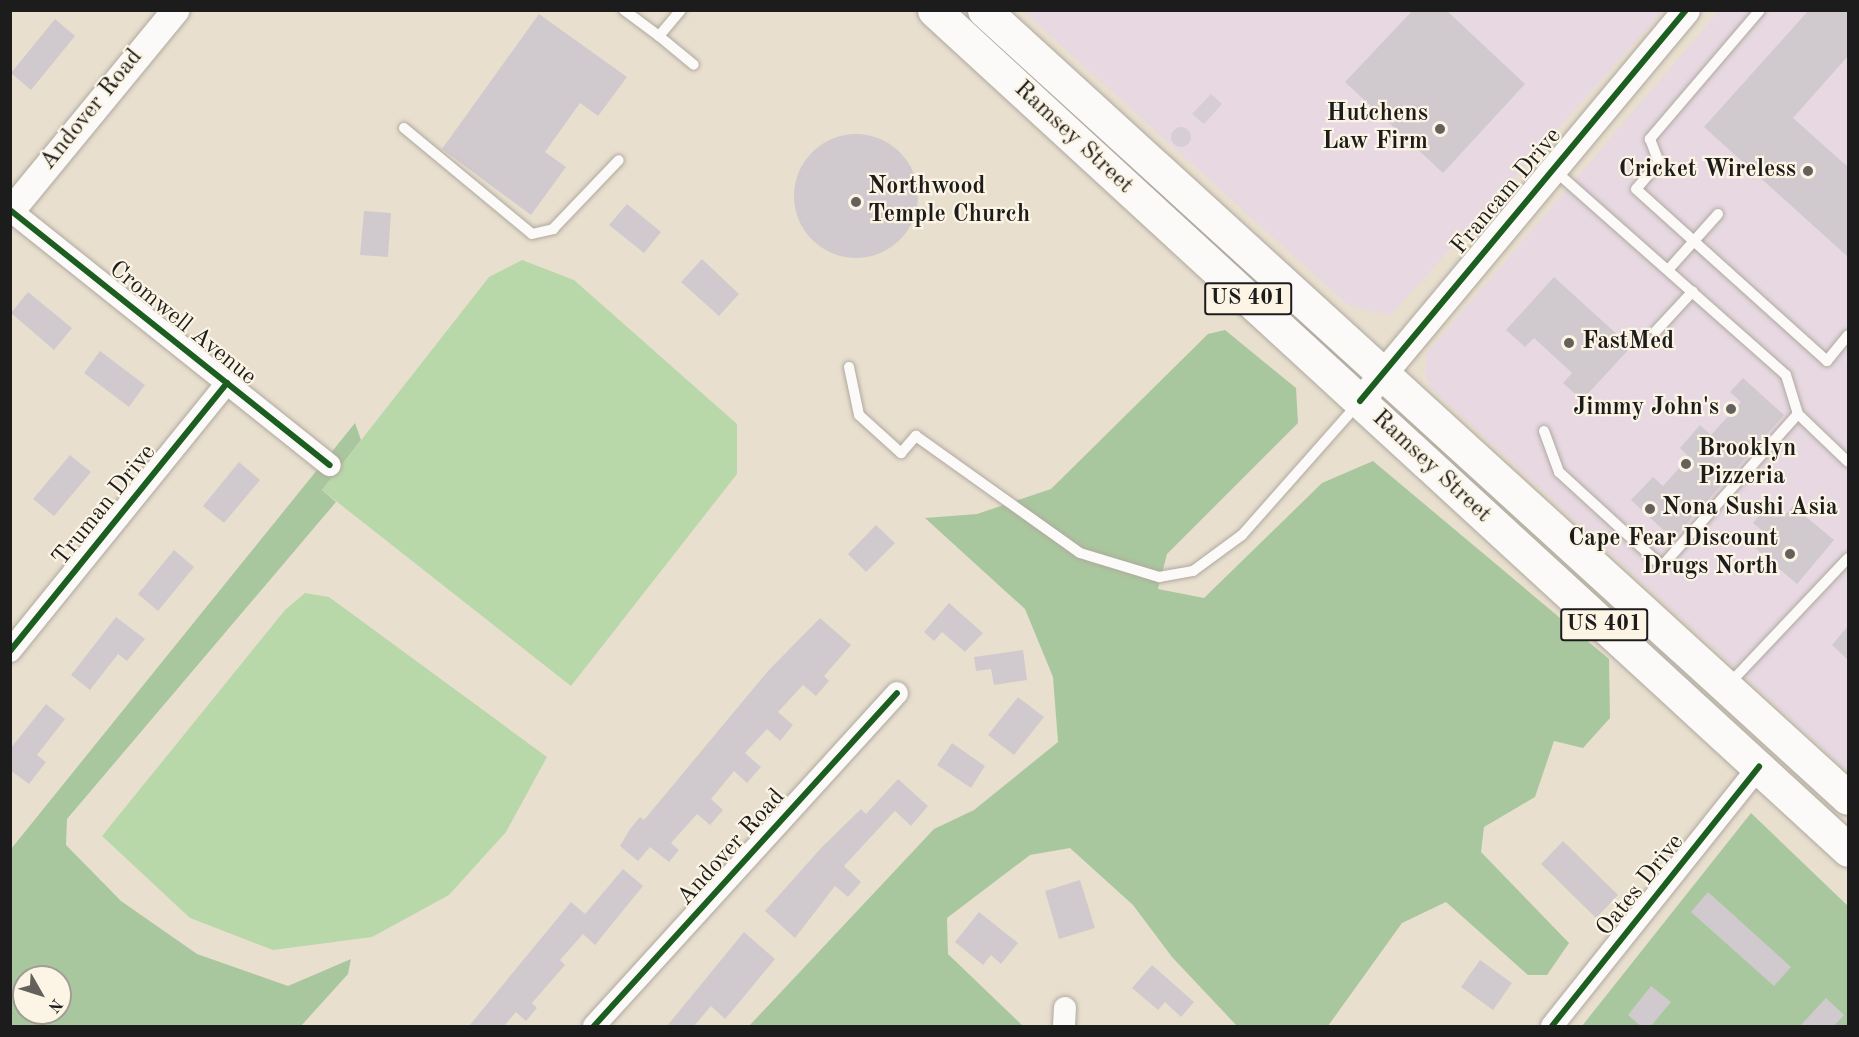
<!DOCTYPE html>
<style>
body{margin:0}
#map{position:relative;width:1859px;height:1037px;overflow:hidden;background:#e9dfcf;font-family:"Old Standard TT",serif}
div>[style]{position:absolute}
[style*='--x']{left:calc(var(--x)*1px);top:calc(var(--y)*1px);width:calc(var(--w)*1px);rotate:calc(var(--a)*1deg)}
.built>*{inset:0;background:#e7d8e2}
.industrial>*{inset:0;background:#d6ced4}
.round{border-radius:50%}
.green>*{inset:0;background:#b9d8a9}
.forest>*{inset:0;background:#a9c79e}
.building>*{inset:0;background:#d0cace}
.roads{filter:drop-shadow(0 0 2px #afa99f) drop-shadow(0 0 2px #afa99f)}
.service>*{height:10px;margin:-5px;padding:0 5px;transform-origin:5px;border-radius:5px;background:#fcfaf8}
.minor>*{height:22px;margin:-11px;padding:0 11px;transform-origin:11px;border-radius:11px;background:#fcfaf8}
.tertiary>*{height:27px;margin:-13.5px;padding:0 13.5px;transform-origin:13.5px;border-radius:13.5px;background:#fcfaf8}
.primary>*{height:33px;margin:-16.5px;padding:0 16.5px;transform-origin:16.5px;border-radius:16.5px;background:#fcfaf8}
.cycleway>*{height:6px;margin:-3px;padding:0 3px;transform-origin:3px;border-radius:3px;background:#1b5e20}
.dots>*{width:16px;height:16px;translate:-50% -50%;box-sizing:border-box;border:3px solid #fcf5e5;border-radius:50%}
span{translate:-50% -50%;white-space:nowrap;text-align:center;line-height:1.15;-webkit-text-stroke:4.5px #fcf5e5;paint-order:stroke}
.shield-label span{padding:2px 4px;background:#fcf5e5;border:2px solid;border-radius:4px;-webkit-text-stroke-width:0}
.shield-label{font-size:22px;color:#1c1c1c;font-weight:700}
.street-label{font-size:24px;color:#1c1c1c}
.poi-label{font-size:24px;color:#1c1c1c;font-weight:700}
.right{translate:-100% -50%;text-align:right}
.left{translate:0 -50%;text-align:left}
.frame{position:absolute;inset:0;border:12px solid #1c1c1c;pointer-events:none}
.north{position:absolute;left:12px;top:965px;width:60px;height:60px;box-sizing:border-box;background:#fcf5e5;border:2px solid #a29e95;border-radius:50%;rotate:129deg;font-size:16px;font-weight:700;line-height:24px;text-align:center;color:#1c1c1c}
.north::after{content:'';display:block;margin:auto;width:21px;height:27px;background:#64605b;clip-path:polygon(50% 0,100% 100%,50% 72%,0 100%)}
</style>
<div id="map">
<div class="built">
<div style="clip-path:polygon(1023px 11px,1663px 11px,1390px 316px,1347px 304px)"></div>
<div style="clip-path:polygon(1719px 11px,1848px 11px,1848px 772px,1431px 388px,1425px 374px,1427px 353px)"></div>
</div>
<div class="industrial">
<div style="clip-path:polygon(1211px 94px,1222px 104px,1204px 124px,1192px 114px)"></div>
<div class="round" style="left:1171px;top:127px;width:20px;height:20px"></div>
</div>
<div class="green">
<div style="clip-path:polygon(522px 260px,574px 280px,737px 424px,737px 474px,571px 686px,322px 490px,489px 277px)"></div>
<div style="clip-path:polygon(305px 593px,329px 597px,547px 757px,506px 832px,449px 895px,372px 937px,273px 950px,190px 918px,102px 836px,285px 610px)"></div>
</div>
<div class="forest">
<div style="clip-path:polygon(1225px 330px,1296px 388px,1298px 423px,1167px 554px,1158px 589px,1204px 598px,1322px 483px,1373px 461px,1609px 659px,1610px 718px,1583px 748px,1554px 741px,1535px 797px,1484px 827px,1481px 852px,1569px 943px,1547px 975px,1528px 975px,1446px 902px,1402px 923px,1328px 1026px,1237px 1026px,1172px 957px,1133px 905px,1070px 848px,1030px 855px,947px 918px,948px 954px,1023px 1026px,749px 1026px,934px 829px,974px 810px,1058px 742px,1053px 677px,1025px 609px,925px 518px,977px 514px,1051px 489px,1208px 334px)"></div>
<div style="clip-path:polygon(evenodd,355px 423px,361px 440px,322px 490px,336px 502px,67px 819px,66px 845px,121px 901px,197px 954px,288px 986px,351px 959px,348px 974px,301px 1026px,11px 1026px,11px 849px,355px 423px,24px 977px,60px 977px,60px 1013px,24px 1013px,24px 977px)"></div>
<div style="clip-path:polygon(1751px 813px,1848px 906px,1848px 1026px,1582px 1026px)"></div>
</div>
<div class="building">
<div style="clip-path:polygon(1413px 10px,1446px 10px,1525px 84px,1443px 173px,1345px 82px)"></div>
<div style="clip-path:polygon(1809px 10px,1848px 10px,1848px 56px,1793px 118px,1848px 167px,1848px 257px,1704px 127px)"></div>
<div style="clip-path:polygon(539px 14px,627px 77px,598px 116px,580px 103px,545px 152px,566px 167px,531px 215px,442px 149px)"></div>
<div style="clip-path:polygon(55px 19px,75px 36px,31px 90px,11px 73px)"></div>
<div class="round" style="left:794px;top:134px;width:124px;height:124px"></div>
<div style="clip-path:polygon(627px 204px,661px 232px,644px 253px,609px 225px)"></div>
<div style="clip-path:polygon(364px 211px,391px 213px,388px 257px,360px 255px)"></div>
<div style="clip-path:polygon(702px 259px,739px 294px,719px 316px,681px 282px)"></div>
<div style="clip-path:polygon(1554px 277px,1631px 347px,1582px 400px,1563px 383px,1572px 373px,1534px 338px,1525px 347px,1506px 330px)"></div>
<div style="clip-path:polygon(28px 292px,72px 328px,54px 350px,11px 313px)"></div>
<div style="clip-path:polygon(100px 351px,145px 385px,129px 407px,84px 373px)"></div>
<div style="clip-path:polygon(1743px 378px,1784px 415px,1673px 539px,1631px 500px,1653px 477px,1663px 486px,1689px 457px,1680px 448px,1700px 425px,1711px 435px,1741px 402px,1730px 392px)"></div>
<div style="clip-path:polygon(70px 455px,91px 472px,54px 516px,33px 499px)"></div>
<div style="clip-path:polygon(239px 462px,260px 480px,224px 523px,203px 506px)"></div>
<div style="clip-path:polygon(1770px 503px,1785px 515px,1793px 506px,1834px 540px,1797px 584px,1754px 547px,1766px 534px,1753px 523px)"></div>
<div style="clip-path:polygon(876px 525px,895px 543px,866px 572px,848px 554px)"></div>
<div style="clip-path:polygon(174px 550px,194px 567px,158px 611px,138px 594px)"></div>
<div style="clip-path:polygon(949px 603px,983px 633px,965px 652px,942px 632px,934px 641px,924px 632px)"></div>
<div style="clip-path:polygon(116px 617px,145px 639px,127px 661px,118px 654px,90px 690px,71px 675px)"></div>
<div style="clip-path:polygon(820px 618px,851px 645px,824px 676px,829px 681px,816px 696px,803px 685px,778px 712px,793px 725px,780px 741px,767px 729px,745px 753px,761px 767px,747px 783px,734px 771px,711px 799px,723px 810px,710px 825px,697px 814px,671px 843px,679px 850px,669px 862px,650px 847px,638px 861px,620px 846px,630px 829px,640px 817px,644px 820px,768px 671px)"></div>
<div style="clip-path:polygon(1848px 626px,1848px 660px,1832px 645px)"></div>
<div style="clip-path:polygon(1023px 650px,1027px 680px,994px 685px,991px 669px,976px 671px,974px 657px)"></div>
<div style="clip-path:polygon(1018px 697px,1044px 717px,1014px 755px,988px 735px)"></div>
<div style="clip-path:polygon(46px 704px,65px 719px,37px 755px,46px 762px,29px 784px,10px 770px,10px 749px)"></div>
<div style="clip-path:polygon(952px 743px,985px 766px,971px 788px,937px 765px)"></div>
<div style="clip-path:polygon(898px 779px,928px 806px,911px 826px,895px 811px,844px 866px,861px 882px,848px 897px,835px 886px,795px 938px,765px 911px,822px 847px,861px 809px,866px 814px)"></div>
<div style="clip-path:polygon(1563px 841px,1618px 895px,1596px 918px,1541px 864px)"></div>
<div style="clip-path:polygon(623px 869px,643px 886px,595px 945px,583px 934px,560px 960px,565px 965px,532px 1003px,537px 1008px,526px 1021px,516px 1012px,504px 1026px,469px 1026px,571px 902px,585px 914px)"></div>
<div style="clip-path:polygon(1080px 880px,1095px 928px,1059px 939px,1045px 891px)"></div>
<div style="clip-path:polygon(1708px 892px,1791px 967px,1774px 986px,1691px 912px)"></div>
<div style="clip-path:polygon(979px 912px,1018px 943px,1001px 964px,991px 955px,983px 965px,955px 942px)"></div>
<div style="clip-path:polygon(744px 932px,775px 959px,742px 999px,725px 1019px,711px 1006px,694px 1026px,667px 1026px)"></div>
<div style="clip-path:polygon(1480px 960px,1512px 983px,1493px 1010px,1461px 987px)"></div>
<div style="clip-path:polygon(1152px 965px,1194px 1002px,1181px 1017px,1165px 1002px,1158px 1010px,1132px 988px)"></div>
<div style="clip-path:polygon(1651px 986px,1671px 1002px,1651px 1026px,1641px 1026px,1628px 1015px)"></div>
<div style="clip-path:polygon(1826px 998px,1844px 1015px,1834px 1026px,1800px 1026px)"></div>
</div>
<div class="roads">
<div class="service">
<div style="--x:624;--y:10;--w:44;--a:36.6"></div>
<div style="--x:659;--y:36;--w:34;--a:-50"></div>
<div style="--x:1760;--y:10;--w:170;--a:130.5"></div>
<div style="--x:1650;--y:139;--w:25;--a:69"></div>
<div style="--x:1659;--y:162;--w:35;--a:130"></div>
<div style="--x:1636;--y:189;--w:257;--a:42"></div>
<div style="--x:1827;--y:361;--w:33;--a:-51"></div>
<div style="--x:659;--y:36;--w:45;--a:39.6"></div>
<div style="--x:404;--y:128;--w:166;--a:39.6"></div>
<div style="--x:532;--y:234;--w:22;--a:-13"></div>
<div style="--x:553;--y:229;--w:95;--a:-46.3"></div>
<div style="--x:1553;--y:169;--w:311;--a:41.5"></div>
<div style="--x:1786;--y:375;--w:41;--a:72.9"></div>
<div style="--x:1798;--y:414;--w:69;--a:43.8"></div>
<div style="--x:1668;--y:270;--w:75;--a:-48.2"></div>
<div style="--x:1656;--y:331;--w:54;--a:-47.2"></div>
<div style="--x:849;--y:367;--w:49;--a:78.2"></div>
<div style="--x:859;--y:415;--w:57;--a:42.1"></div>
<div style="--x:901;--y:453;--w:23;--a:-49"></div>
<div style="--x:916;--y:436;--w:201;--a:35.5"></div>
<div style="--x:1080;--y:553;--w:83;--a:16.9"></div>
<div style="--x:1159;--y:577;--w:35;--a:-10"></div>
<div style="--x:1193;--y:571;--w:61;--a:-36.3"></div>
<div style="--x:1242;--y:535;--w:175;--a:-48.5"></div>
<div style="--x:1544;--y:431;--w:44;--a:69.9"></div>
<div style="--x:1559;--y:472;--w:139;--a:42.4"></div>
<div style="--x:1662;--y:566;--w:204;--a:-48.2"></div>
<div style="--x:1729;--y:684;--w:173;--a:-46.6"></div>
</div>
<div class="minor">
<div style="--x:10;--y:210;--w:409;--a:38.6"></div>
<div style="--x:10;--y:651;--w:345;--a:-51"></div>
<div style="--x:594;--y:1026;--w:450;--a:-47.7"></div>
<div style="--x:1064;--y:1026;--w:18;--a:-87"></div>
<div style="--x:1552;--y:1026;--w:332;--a:-51.4"></div>
</div>
<div class="tertiary">
<div style="--x:11;--y:210;--w:259;--a:-50.6"></div>
<div style="--x:1360;--y:401;--w:509;--a:-50.18"></div>
</div>
<div class="primary">
<div style="--x:934;--y:10;--w:1241;--a:42.58"></div>
<div style="--x:984;--y:10;--w:1169;--a:42.37"></div>
</div>
</div>
<div class="cycleway">
<div style="--x:10;--y:210;--w:409;--a:38.6"></div>
<div style="--x:1360;--y:401;--w:509;--a:-50.18"></div>
<div style="--x:10;--y:651;--w:345;--a:-51"></div>
<div style="--x:594;--y:1026;--w:450;--a:-47.7"></div>
<div style="--x:1552;--y:1026;--w:332;--a:-51.4"></div>
</div>
<div class="dots">
<div style="left:1440px;top:129px;background:#64605b"></div>
<div style="left:1808px;top:171px;background:#64605b"></div>
<div style="left:856px;top:202px;background:#64605b"></div>
<div style="left:1569px;top:343px;background:#64605b"></div>
<div style="left:1731px;top:409px;background:#64605b"></div>
<div style="left:1686px;top:464px;background:#64605b"></div>
<div style="left:1650px;top:509px;background:#64605b"></div>
<div style="left:1790px;top:554px;background:#64605b"></div>
</div>
<div class="shield-label">
<span style="left:1248px;top:299px">US 401</span>
<span style="left:1604px;top:625px">US 401</span>
</div>
<div class="street-label">
<span style="left:92px;top:110px;rotate:-51deg">Andover Road</span>
<span style="left:1073px;top:138px;rotate:43deg">Ramsey Street</span>
<span style="left:1507px;top:192px;rotate:-50deg">Francam Drive</span>
<span style="left:182px;top:324px;rotate:39deg">Cromwell Avenue</span>
<span style="left:1431px;top:467px;rotate:43deg">Ramsey Street</span>
<span style="left:105px;top:506px;rotate:-51deg">Truman Drive</span>
<span style="left:732px;top:848px;rotate:-48deg">Andover Road</span>
<span style="left:1641px;top:886px;rotate:-51deg">Oates Drive</span>
</div>
<div class="poi-label">
<span class="right" style="left:1428px;top:129px">Hutchens<br>Law Firm</span>
<span class="right" style="left:1796px;top:171px">Cricket Wireless</span>
<span class="left" style="left:868px;top:202px">Northwood<br>Temple Church</span>
<span class="left" style="left:1582px;top:343px">FastMed</span>
<span class="right" style="left:1719px;top:409px">Jimmy John's</span>
<span class="left" style="left:1698px;top:464px">Brooklyn<br>Pizzeria</span>
<span class="left" style="left:1662px;top:509px">Nona Sushi Asia</span>
<span class="right" style="left:1778px;top:554px">Cape Fear Discount<br>Drugs North</span>
</div>
<div class="frame"></div>
<div class="north">N</div>
</div>
